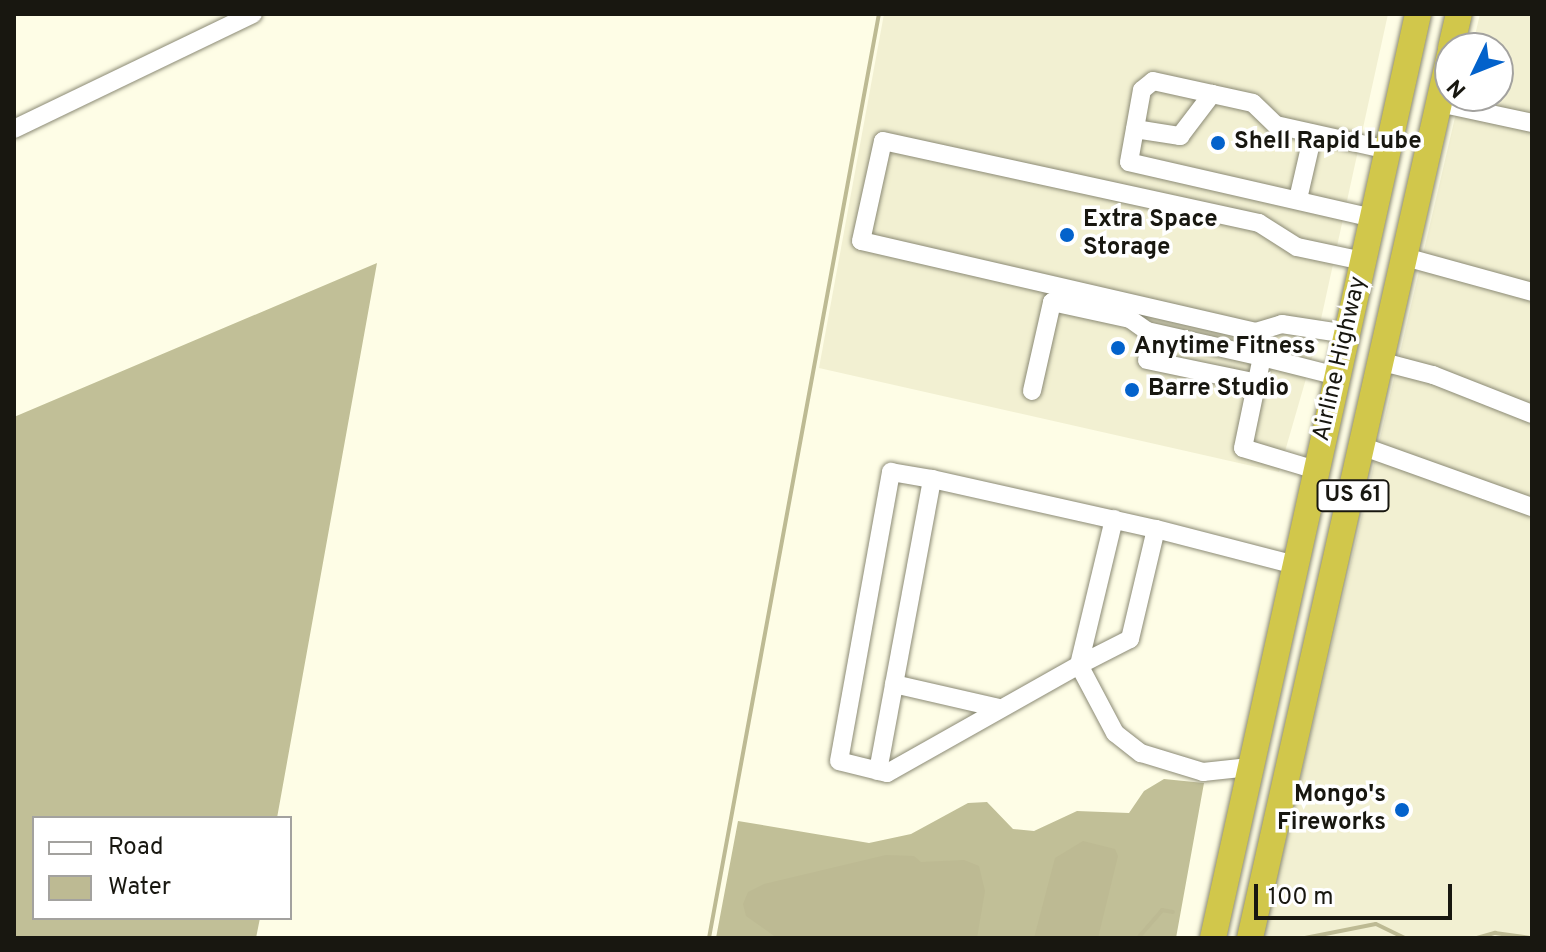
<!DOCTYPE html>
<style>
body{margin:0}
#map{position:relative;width:1546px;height:952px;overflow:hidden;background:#fefde6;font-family:Overpass,sans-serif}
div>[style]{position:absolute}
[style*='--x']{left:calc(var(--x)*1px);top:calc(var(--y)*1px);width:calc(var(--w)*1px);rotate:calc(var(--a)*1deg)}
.built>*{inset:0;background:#f2f0d2}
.forest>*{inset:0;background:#c1bf97}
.water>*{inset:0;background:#bdba93}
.stream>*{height:4px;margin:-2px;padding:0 2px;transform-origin:2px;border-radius:2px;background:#bdba93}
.roads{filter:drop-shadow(0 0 2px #8b8a75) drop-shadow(0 0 2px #8b8a75)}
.minor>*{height:18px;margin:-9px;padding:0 9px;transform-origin:9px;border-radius:9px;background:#fff}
.highway>*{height:26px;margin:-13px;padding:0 13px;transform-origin:13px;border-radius:13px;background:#d1c74b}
.dots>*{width:22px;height:22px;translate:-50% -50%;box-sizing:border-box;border:4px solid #fff;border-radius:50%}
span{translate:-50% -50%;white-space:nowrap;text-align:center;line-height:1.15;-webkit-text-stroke:7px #fff;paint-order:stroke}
.shield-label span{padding:2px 6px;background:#fff;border:2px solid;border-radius:6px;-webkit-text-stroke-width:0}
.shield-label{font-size:22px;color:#181710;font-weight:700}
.poi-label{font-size:24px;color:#181710;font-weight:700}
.left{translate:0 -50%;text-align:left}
.right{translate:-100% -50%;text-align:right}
.street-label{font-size:24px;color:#181710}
.frame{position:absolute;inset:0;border:16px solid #181710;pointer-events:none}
.legend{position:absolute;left:32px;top:816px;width:260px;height:104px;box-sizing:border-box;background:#fff;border:2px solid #a3a29f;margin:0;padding:10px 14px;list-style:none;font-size:24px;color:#181710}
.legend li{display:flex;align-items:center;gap:16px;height:40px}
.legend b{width:40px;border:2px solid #a3a29f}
.north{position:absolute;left:1434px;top:32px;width:80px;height:80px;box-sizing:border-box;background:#fff;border:2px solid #a3a29f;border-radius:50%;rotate:227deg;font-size:22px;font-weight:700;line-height:32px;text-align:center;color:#181710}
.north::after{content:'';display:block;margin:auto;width:28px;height:36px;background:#0362cb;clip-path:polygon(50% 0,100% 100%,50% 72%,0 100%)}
.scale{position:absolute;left:1254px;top:884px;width:198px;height:36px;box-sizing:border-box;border:4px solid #181710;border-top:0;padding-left:10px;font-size:24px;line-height:28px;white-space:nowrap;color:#181710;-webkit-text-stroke:6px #fff;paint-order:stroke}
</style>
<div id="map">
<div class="built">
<div style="clip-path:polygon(884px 14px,1388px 14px,1314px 351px,1279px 472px,819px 368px)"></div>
<div style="clip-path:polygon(1480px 14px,1532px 14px,1532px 938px,1263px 938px,1460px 96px,1498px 96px,1498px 48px,1472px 48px)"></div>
</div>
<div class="forest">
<div style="clip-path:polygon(377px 263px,277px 818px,34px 818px,34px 918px,260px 918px,256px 938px,14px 938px,14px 417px)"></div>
<div style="clip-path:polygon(1164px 779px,1204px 783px,1176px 938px,716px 938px,738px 821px,869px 843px,911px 834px,968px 803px,987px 802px,1013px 829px,1034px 831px,1077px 811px,1129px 813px,1144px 791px)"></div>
</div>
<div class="water">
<div style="clip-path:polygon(1083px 841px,1115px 849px,1118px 856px,1098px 938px,1034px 938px,1055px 858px)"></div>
<div style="clip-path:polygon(886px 855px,914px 856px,921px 862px,964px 860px,979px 866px,985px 891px,977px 938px,777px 938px,746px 916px,743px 904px,748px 892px,764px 884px)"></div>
</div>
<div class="stream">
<div style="--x:709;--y:938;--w:940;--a:-79.58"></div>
<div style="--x:1138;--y:938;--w:37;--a:-49"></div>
<div style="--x:1162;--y:910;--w:11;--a:10"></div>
<div style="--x:1305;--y:938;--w:72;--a:-11.2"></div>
<div style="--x:1376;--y:924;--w:32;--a:26"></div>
<div style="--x:1477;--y:938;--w:19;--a:-16"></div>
<div style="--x:1495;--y:933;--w:34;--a:8"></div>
</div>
<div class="roads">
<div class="minor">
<div style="--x:1439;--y:103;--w:95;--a:12.1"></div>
<div style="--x:14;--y:129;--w:265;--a:-25.7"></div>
<div style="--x:1135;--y:129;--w:46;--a:8.8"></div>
<div style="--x:1180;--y:136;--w:53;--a:-52.7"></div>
<div style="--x:1298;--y:199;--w:67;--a:-77"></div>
<div style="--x:1373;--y:218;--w:250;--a:-167.1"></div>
<div style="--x:1129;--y:162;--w:73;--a:-79.8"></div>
<div style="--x:1142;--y:90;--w:14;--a:-39"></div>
<div style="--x:1153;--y:81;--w:102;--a:12.4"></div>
<div style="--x:1253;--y:103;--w:32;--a:44"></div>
<div style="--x:1276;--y:125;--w:115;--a:12.6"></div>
<div style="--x:1405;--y:257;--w:132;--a:15.4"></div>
<div style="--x:1347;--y:334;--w:66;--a:-171.3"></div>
<div style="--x:1282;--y:324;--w:27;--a:163"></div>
<div style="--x:1256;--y:332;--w:405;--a:-167"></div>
<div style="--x:861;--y:241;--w:102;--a:-77.6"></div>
<div style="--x:883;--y:141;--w:385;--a:12.3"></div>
<div style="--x:1259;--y:223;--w:45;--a:32.3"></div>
<div style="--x:1297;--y:247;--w:67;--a:12"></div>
<div style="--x:1147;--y:360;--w:112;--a:11.8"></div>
<div style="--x:1383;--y:362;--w:52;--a:14.6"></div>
<div style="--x:1433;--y:375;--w:106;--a:21.5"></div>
<div style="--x:1032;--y:391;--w:91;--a:-77.3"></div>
<div style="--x:1052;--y:302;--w:80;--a:12.3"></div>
<div style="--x:1130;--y:319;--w:21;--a:35"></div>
<div style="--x:1147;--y:331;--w:118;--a:12.7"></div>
<div style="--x:1364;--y:447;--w:178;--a:19.7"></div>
<div style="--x:1316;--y:470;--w:76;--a:-163.2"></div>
<div style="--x:1243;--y:448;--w:93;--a:-78.2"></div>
<div style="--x:1262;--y:357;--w:77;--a:14.2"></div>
<div style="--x:1114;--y:519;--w:150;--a:103.5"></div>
<div style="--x:1079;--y:665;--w:220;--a:150.6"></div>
<div style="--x:887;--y:773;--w:49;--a:-166"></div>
<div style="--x:839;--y:761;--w:294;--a:-79.8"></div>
<div style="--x:891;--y:472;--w:42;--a:9.7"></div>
<div style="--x:932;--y:479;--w:230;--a:12.6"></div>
<div style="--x:1156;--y:529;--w:113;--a:103.3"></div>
<div style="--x:1130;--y:639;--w:57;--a:153"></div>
<div style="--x:1079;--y:665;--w:77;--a:62.1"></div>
<div style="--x:1115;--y:733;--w:33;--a:38"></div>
<div style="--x:1141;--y:753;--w:65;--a:17"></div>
<div style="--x:1203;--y:772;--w:47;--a:-6.1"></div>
<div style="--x:1156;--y:529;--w:144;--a:14.5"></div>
<div style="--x:894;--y:684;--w:108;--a:12.9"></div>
<div style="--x:878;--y:771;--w:297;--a:-79.5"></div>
</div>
<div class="highway">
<div style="--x:1451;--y:48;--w:35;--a:-77"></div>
<div style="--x:1213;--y:938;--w:946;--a:-77.49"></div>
<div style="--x:1250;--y:938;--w:906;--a:-77.25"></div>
</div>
</div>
<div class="dots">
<div style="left:1218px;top:143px;background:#0362cb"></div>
<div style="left:1067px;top:235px;background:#0362cb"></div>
<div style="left:1118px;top:348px;background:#0362cb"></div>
<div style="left:1132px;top:390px;background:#0362cb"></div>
<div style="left:1402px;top:810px;background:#0362cb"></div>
</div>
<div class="shield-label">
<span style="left:1353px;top:496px">US 61</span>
</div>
<div class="poi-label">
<span class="left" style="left:1234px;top:143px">Shell Rapid Lube</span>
<span class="left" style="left:1083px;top:235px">Extra Space<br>Storage</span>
<span class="left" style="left:1134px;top:348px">Anytime Fitness</span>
<span class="left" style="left:1148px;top:390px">Barre Studio</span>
<span class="right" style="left:1386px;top:810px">Mongo's<br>Fireworks</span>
</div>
<div class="street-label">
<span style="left:1341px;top:359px;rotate:-77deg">Airline Highway</span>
</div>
<div class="frame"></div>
<ul class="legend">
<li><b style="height:10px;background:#fff"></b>Road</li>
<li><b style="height:22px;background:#bdba93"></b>Water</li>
</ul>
<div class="north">N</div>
<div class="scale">100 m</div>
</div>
